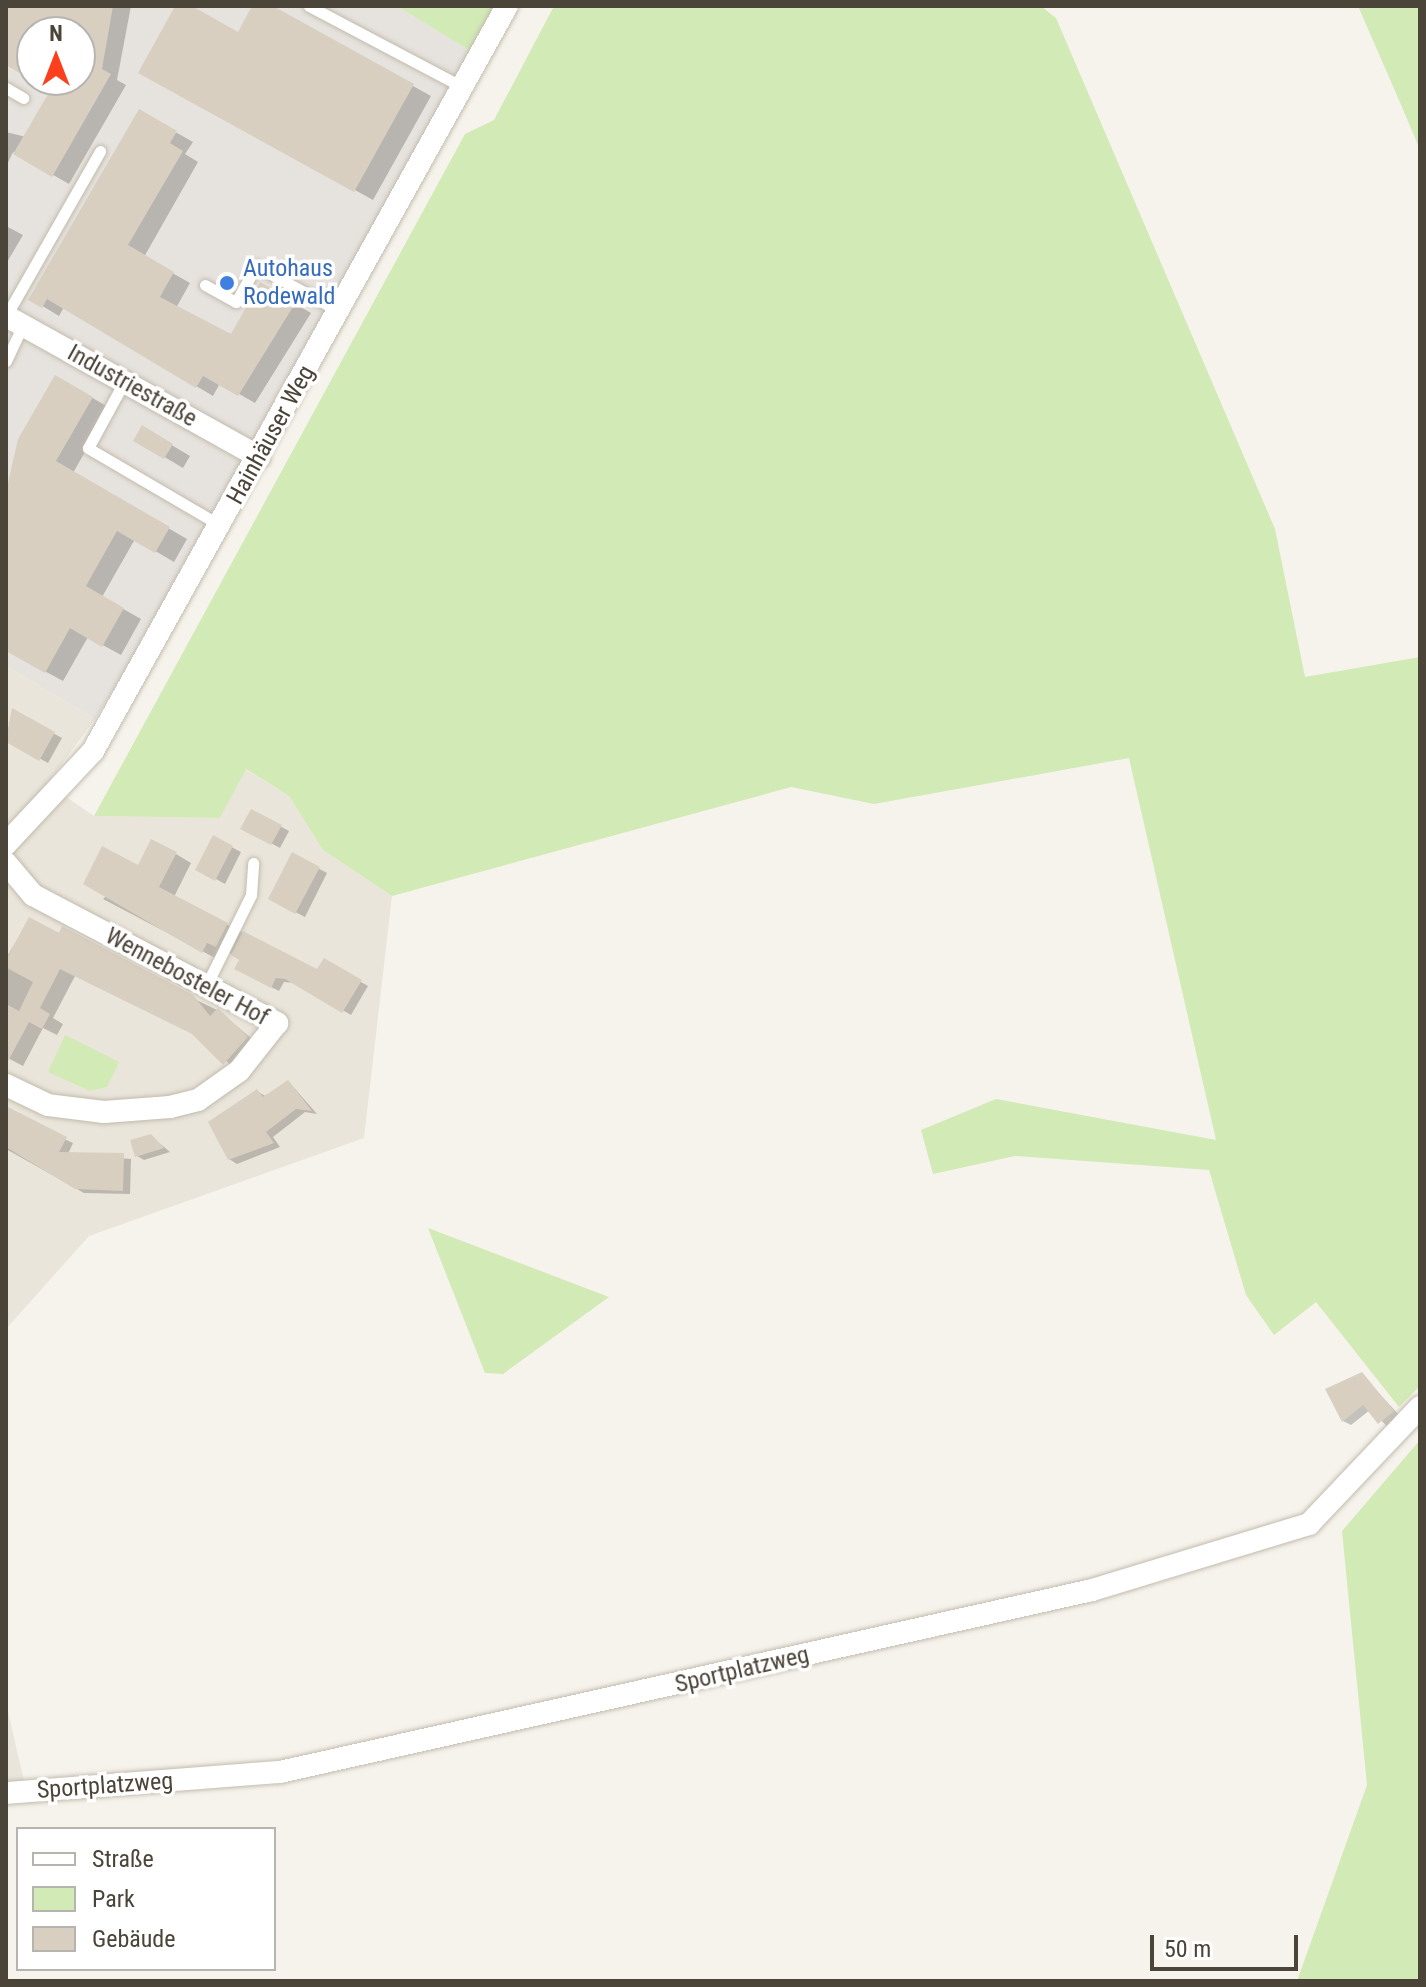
<!DOCTYPE html>
<meta charset="utf-8">
<style>
body{margin:0}
#map{position:relative;width:1426px;height:1987px;overflow:hidden;background:#f6f3ec;font-family:"Roboto Condensed",sans-serif}
div>[style]{position:absolute}
[style*='--x']{left:calc(var(--x)*1px);top:calc(var(--y)*1px);width:calc(var(--w)*1px);rotate:calc(var(--a)*1deg)}
.residential>*{inset:0;background:#eae5da}
.industrial>*{inset:0;background:#e6e2dd}
.green>*{inset:0;background:#d2eab5}
.shadow>*{inset:0;background:#0003}
.building>*{inset:0;background:#d8cfc1}
.roads{filter:drop-shadow(0 0 2px #c2bbae) drop-shadow(0 0 2px #c2bbae)}
.lane>*{height:11px;margin:-5.5px;padding:0 5.5px;transform-origin:5.5px;border-radius:5.5px;background:#fff}
.street>*{height:22px;margin:-11px;padding:0 11px;transform-origin:11px;border-radius:11px;background:#fff}
.dots>*{width:22px;height:22px;translate:-50% -50%;box-sizing:border-box;border:4px solid #fff;border-radius:50%}
span{translate:-50% -50%;white-space:nowrap;text-align:center;line-height:1.15;-webkit-text-stroke:7px #fff;paint-order:stroke}
.shop-label{font-size:24px;color:#366cbe}
.left{translate:0 -50%;text-align:left}
.street-label{font-size:24px;color:#4b4439}
.frame{position:absolute;inset:0;border:8px solid #4b4439;pointer-events:none}
.legend{position:absolute;left:16px;top:1827px;width:260px;height:144px;box-sizing:border-box;background:#fff;border:2px solid #b7b4b0;margin:0;padding:10px 14px;list-style:none;font-size:24px;color:#4b4439}
.legend li{display:flex;align-items:center;gap:16px;height:40px}
.legend b{width:40px;border:2px solid #b7b4b0}
.north{position:absolute;left:16px;top:16px;width:80px;height:80px;box-sizing:border-box;background:#fff;border:2px solid #b7b4b0;border-radius:50%;rotate:0deg;font-size:22px;font-weight:700;line-height:32px;text-align:center;color:#4b4439}
.north::after{content:'';display:block;margin:auto;width:28px;height:36px;background:#fc3f1d;clip-path:polygon(50% 0,100% 100%,50% 72%,0 100%)}
.scale{position:absolute;left:1150px;top:1935px;width:148px;height:36px;box-sizing:border-box;border:4px solid #4b4439;border-top:0;padding-left:10px;font-size:24px;line-height:28px;white-space:nowrap;color:#4b4439;-webkit-text-stroke:6px #fff;paint-order:stroke}
</style>
<div id="map">
<div class="residential">
<div style="clip-path:polygon(6px 666px,95px 719px,47px 784px,94px 816px,220px 818px,245px 769px,289px 796px,323px 850px,392px 896px,364px 1138px,89px 1236px,6px 1329px)"></div>
<div style="clip-path:polygon(6px 1703px,24px 1781px,6px 1788px)"></div>
</div>
<div class="industrial">
<div style="clip-path:polygon(evenodd,6px 6px,397px 6px,470px 51px,257px 460px,95px 719px,6px 666px,6px 6px,32px 32px,80px 32px,80px 80px,32px 80px,32px 32px)"></div>
</div>
<div class="green">
<div style="clip-path:polygon(397px 6px,494px 6px,470px 51px)"></div>
<div style="clip-path:polygon(554px 6px,1041px 6px,1056px 18px,1275px 529px,1305px 677px,1420px 657px,1420px 1386px,1399px 1407px,1316px 1302px,1274px 1335px,1246px 1295px,1209px 1170px,1015px 1156px,933px 1174px,921px 1130px,996px 1099px,1216px 1140px,1129px 758px,874px 804px,791px 787px,392px 896px,323px 850px,289px 796px,246px 769px,220px 818px,94px 816px,465px 134px,494px 120px)"></div>
<div style="clip-path:polygon(1358px 6px,1420px 6px,1420px 150px,1402px 107px)"></div>
<div style="clip-path:polygon(65px 1035px,119px 1062px,107px 1087px,90px 1091px,48px 1072px)"></div>
<div style="clip-path:polygon(428px 1228px,609px 1297px,503px 1374px,485px 1373px)"></div>
<div style="clip-path:polygon(1420px 1440px,1420px 1981px,1297px 1981px,1367px 1785px,1342px 1531px)"></div>
</div>
<div class="shadow">
<div style="clip-path:polygon(25px 6px,131px 6px,117px 80px,126px 85px,69px 184px,13px 152px,6px 167px,6px 132px,26px 137px,53px 90px,35px 80px,80px 80px,80px 32px,32px 32px,32px 78px,6px 63px,6px 15px)"></div>
<div style="clip-path:polygon(177px 6px,239px 34px,254px 6px,269px 6px,431px 96px,373px 200px,141px 72px)"></div>
<div style="clip-path:polygon(140px 112px,193px 142px,185px 154px,198px 162px,144px 257px,190px 283px,176px 308px,231px 337px,260px 284px,311px 313px,255px 403px,220px 383px,213px 396px,64px 307px,59px 316px,31px 299px)"></div>
<div style="clip-path:polygon(6px 226px,23px 235px,6px 264px)"></div>
<div style="clip-path:polygon(56px 377px,110px 408px,73px 473px,187px 539px,174px 562px,135px 539px,102px 597px,141px 619px,121px 655px,88px 637px,63px 681px,6px 650px,6px 494px)"></div>
<div style="clip-path:polygon(143px 428px,190px 456px,183px 468px,136px 440px)"></div>
<div style="clip-path:polygon(12px 711px,62px 738px,48px 763px,6px 740px)"></div>
<div style="clip-path:polygon(252px 811px,289px 831px,280px 848px,243px 828px)"></div>
<div style="clip-path:polygon(214px 838px,241px 852px,225px 884px,198px 869px)"></div>
<div style="clip-path:polygon(176px 854px,191px 863px,174px 897px,318px 972px,324px 961px,368px 986px,351px 1015px,295px 983px,284px 982px,279px 991px,236px 969px,241px 959px,224px 950px,219px 960px,103px 899px,139px 867px)"></div>
<div style="clip-path:polygon(293px 855px,327px 873px,305px 917px,270px 899px)"></div>
<div style="clip-path:polygon(30px 919px,219px 1011px,260px 1046px,238px 1071px,196px 1035px,75px 976px,53px 1018px,63px 1024px,57px 1035px,43px 1028px,23px 1066px,6px 1057px,6px 958px)"></div>
<div style="clip-path:polygon(289px 1082px,317px 1114px,305px 1112px,273px 1137px,280px 1147px,237px 1164px,229px 1159px,257px 1091px,265px 1096px)"></div>
<div style="clip-path:polygon(6px 1112px,73px 1143px,68px 1154px,131px 1159px,130px 1194px,84px 1193px,6px 1149px)"></div>
<div style="clip-path:polygon(151px 1136px,170px 1152px,144px 1160px,137px 1156px)"></div>
<div style="clip-path:polygon(1364px 1377px,1401px 1417px,1388px 1427px,1370px 1410px,1351px 1425px,1343px 1421px)"></div>
</div>
<div class="building">
<div style="clip-path:polygon(evenodd,6px 6px,113px 6px,102px 69px,111px 74px,52px 177px,13px 154px,50px 91px,6px 65px,6px 6px,32px 32px,80px 32px,80px 80px,32px 80px,32px 32px)"></div>
<div style="clip-path:polygon(175px 6px,192px 6px,238px 32px,252px 6px,273px 6px,414px 84px,354px 192px,138px 73px)"></div>
<div style="clip-path:polygon(139px 109px,177px 131px,170px 143px,183px 151px,128px 245px,174px 272px,160px 297px,231px 334px,260px 282px,296px 302px,238px 396px,203px 376px,196px 388px,47px 299px,42px 308px,28px 300px)"></div>
<div style="clip-path:polygon(55px 375px,93px 397px,56px 461px,170px 527px,155px 553px,117px 531px,86px 586px,124px 608px,102px 647px,70px 628px,45px 673px,6px 651px,6px 492px,18px 439px)"></div>
<div style="clip-path:polygon(142px 425px,173px 444px,164px 459px,133px 441px)"></div>
<div style="clip-path:polygon(12px 708px,55px 732px,39px 761px,6px 742px)"></div>
<div style="clip-path:polygon(251px 809px,282px 825px,271px 845px,240px 829px)"></div>
<div style="clip-path:polygon(213px 835px,233px 846px,215px 881px,195px 870px)"></div>
<div style="clip-path:polygon(151px 839px,177px 852px,159px 887px,228px 923px,216px 947px,207px 943px,202px 953px,83px 884px,102px 846px,138px 865px)"></div>
<div style="clip-path:polygon(292px 852px,320px 867px,295px 914px,268px 899px)"></div>
<div style="clip-path:polygon(29px 917px,59px 933px,62px 926px,193px 995px,210px 1016px,218px 1008px,248px 1037px,223px 1065px,192px 1034px,60px 969px,40px 1008px,50px 1014px,42px 1029px,29px 1022px,6px 1065px,6px 1004px,19px 1011px,33px 982px,7px 968px,7px 958px)"></div>
<div style="clip-path:polygon(243px 931px,317px 969px,324px 958px,362px 980px,342px 1013px,285px 979px,276px 978px,271px 988px,234px 969px,239px 960px,231px 955px)"></div>
<div style="clip-path:polygon(288px 1080px,312px 1111px,296px 1109px,266px 1132px,274px 1143px,228px 1160px,208px 1122px,257px 1089px,263px 1097px)"></div>
<div style="clip-path:polygon(6px 1106px,67px 1137px,59px 1152px,124px 1153px,123px 1191px,75px 1189px,6px 1147px)"></div>
<div style="clip-path:polygon(151px 1134px,164px 1148px,135px 1157px,130px 1140px)"></div>
<div style="clip-path:polygon(1362px 1372px,1394px 1411px,1378px 1424px,1363px 1405px,1342px 1422px,1325px 1389px)"></div>
</div>
<div class="roads">
<div class="lane">
<div style="--x:309;--y:6;--w:172;--a:27.8"></div>
<div style="--x:6;--y:88;--w:20;--a:30"></div>
<div style="--x:205;--y:285;--w:35;--a:29"></div>
<div style="--x:236;--y:302;--w:41;--a:-60.9"></div>
<div style="--x:256;--y:266;--w:94;--a:28.5"></div>
<div style="--x:6;--y:316;--w:190;--a:-60.3"></div>
<div style="--x:6;--y:361;--w:40;--a:-65"></div>
<div style="--x:124;--y:382;--w:75;--a:118.6"></div>
<div style="--x:88;--y:448;--w:153;--a:30.3"></div>
<div style="--x:206;--y:986;--w:102;--a:-63.7"></div>
<div style="--x:251;--y:895;--w:32;--a:-86"></div>
</div>
<div class="street">
<div style="--x:6;--y:316;--w:290;--a:29.1"></div>
<div style="--x:6;--y:844;--w:127;--a:-46.9"></div>
<div style="--x:93;--y:751;--w:852;--a:-60.94"></div>
<div style="--x:6;--y:863;--w:42;--a:49.8"></div>
<div style="--x:33;--y:895;--w:276;--a:27.7"></div>
<div style="--x:277;--y:1023;--w:61;--a:128.4"></div>
<div style="--x:239;--y:1071;--w:50;--a:144.7"></div>
<div style="--x:198;--y:1100;--w:29;--a:166"></div>
<div style="--x:170;--y:1107;--w:66;--a:175.7"></div>
<div style="--x:104;--y:1112;--w:56;--a:-172.9"></div>
<div style="--x:48;--y:1105;--w:47;--a:-154.5"></div>
<div style="--x:6;--y:1793;--w:275;--a:-4.4"></div>
<div style="--x:280;--y:1772;--w:832;--a:-12.63"></div>
<div style="--x:1092;--y:1590;--w:227;--a:-16.9"></div>
<div style="--x:1309;--y:1524;--w:161;--a:-46.5"></div>
</div>
</div>
<div class="dots">
<div style="left:227px;top:283px;background:#3f7fe0"></div>
</div>
<div class="shop-label">
<span class="left" style="left:243px;top:283px">Autohaus<br>Rodewald</span>
</div>
<div class="street-label">
<span style="left:132px;top:386px;rotate:29deg">Industriestraße</span>
<span style="left:271px;top:435px;rotate:-61deg">Hainhäuser Weg</span>
<span style="left:187px;top:977px;rotate:28deg">Wennebosteler Hof</span>
<span style="left:742px;top:1670px;rotate:-13deg">Sportplatzweg</span>
<span style="left:105px;top:1786px;rotate:-4deg">Sportplatzweg</span>
</div>
<div class="frame"></div>
<ul class="legend">
<li><b style="height:10px;background:#fff"></b>Straße</li>
<li><b style="height:22px;background:#d2eab5"></b>Park</li>
<li><b style="height:22px;background:#d8cfc1"></b>Gebäude</li>
</ul>
<div class="north">N</div>
<div class="scale">50 m</div>
</div>
